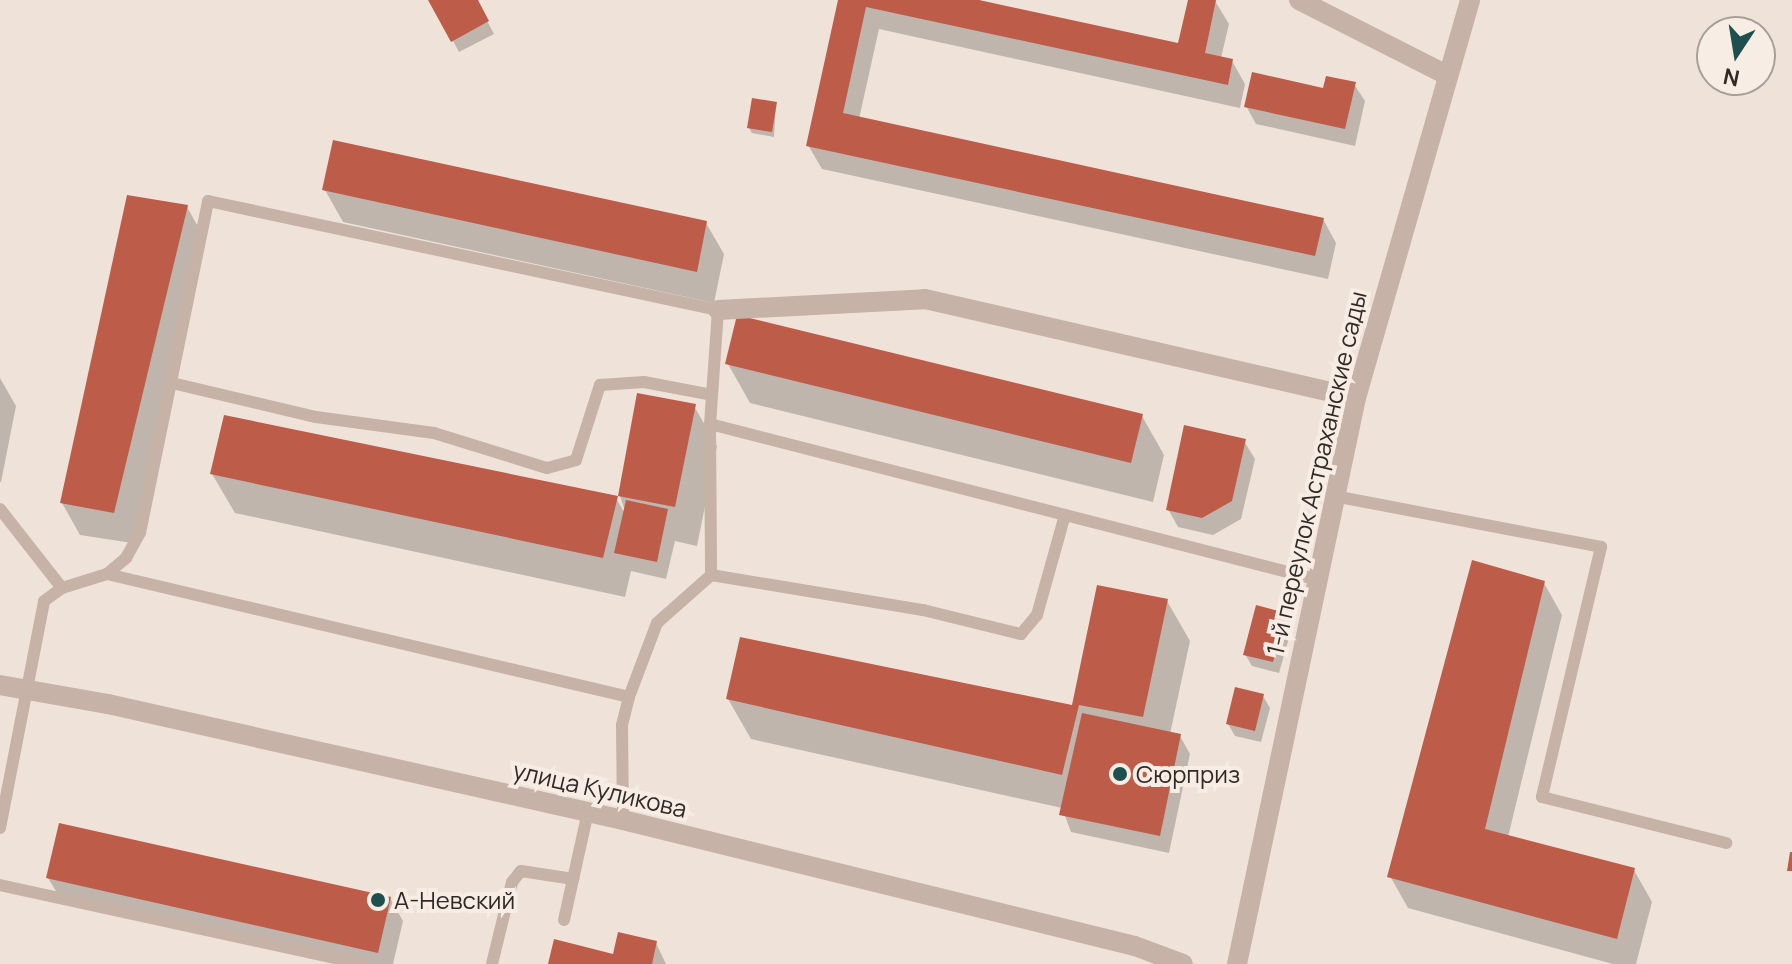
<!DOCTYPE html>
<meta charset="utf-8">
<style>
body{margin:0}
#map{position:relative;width:1792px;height:964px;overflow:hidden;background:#efe3d9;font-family:Manrope,sans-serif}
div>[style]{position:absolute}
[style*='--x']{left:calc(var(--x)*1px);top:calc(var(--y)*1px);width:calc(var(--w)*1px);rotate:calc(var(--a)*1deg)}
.shadow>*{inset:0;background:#0003}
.building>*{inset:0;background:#bc5c49}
.lane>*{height:12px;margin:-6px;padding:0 6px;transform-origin:6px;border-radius:6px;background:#c6b2a6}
.street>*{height:20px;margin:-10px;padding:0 10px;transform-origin:10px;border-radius:10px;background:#c6b2a6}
.dots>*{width:22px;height:22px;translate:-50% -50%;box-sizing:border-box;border:4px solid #f7ede4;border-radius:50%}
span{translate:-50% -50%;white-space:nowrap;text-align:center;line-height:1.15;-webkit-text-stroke:8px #f7ede4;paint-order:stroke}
.street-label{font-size:24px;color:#322926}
.poi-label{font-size:24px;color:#322926}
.left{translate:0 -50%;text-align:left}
.north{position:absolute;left:1696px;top:16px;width:80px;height:80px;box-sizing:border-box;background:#f7ede4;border:2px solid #a89f98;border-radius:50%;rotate:192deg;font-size:22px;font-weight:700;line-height:32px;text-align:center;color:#322926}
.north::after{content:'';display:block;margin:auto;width:28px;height:36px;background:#1f5050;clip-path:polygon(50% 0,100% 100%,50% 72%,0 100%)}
</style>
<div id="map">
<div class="shadow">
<div style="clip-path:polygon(431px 0,476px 0,494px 34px,459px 52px)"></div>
<div style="clip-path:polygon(840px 0,969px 0,1180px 46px,1190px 0,1215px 1px,1229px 24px,1221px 58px,1232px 61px,1245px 84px,1240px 108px,879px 29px,859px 119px,1323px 219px,1336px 243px,1328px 279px,822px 169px,808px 145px)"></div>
<div style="clip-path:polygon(1354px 84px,1365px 101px,1355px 146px,1256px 124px,1246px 106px)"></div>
<div style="clip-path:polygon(776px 104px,774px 137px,752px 133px,749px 128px)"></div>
<div style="clip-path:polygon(325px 190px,706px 223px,724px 254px,714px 303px,343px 222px)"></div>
<div style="clip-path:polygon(187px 207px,205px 239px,132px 543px,80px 535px,62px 503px)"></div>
<div style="clip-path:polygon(728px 364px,1142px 416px,1164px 455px,1153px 502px,750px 403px)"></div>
<div style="clip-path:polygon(0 378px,16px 406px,1px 482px,0 482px)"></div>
<div style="clip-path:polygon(694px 406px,717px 446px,697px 546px,675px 541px,666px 579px,631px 571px,625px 597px,235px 513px,212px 474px,616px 498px,627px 517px,620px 496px)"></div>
<div style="clip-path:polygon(1244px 441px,1255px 459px,1241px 519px,1213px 535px,1178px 527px,1168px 509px)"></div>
<div style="clip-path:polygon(1544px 583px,1562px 615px,1508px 837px,1634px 870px,1652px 902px,1636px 964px,1613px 964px,1408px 908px,1390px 876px)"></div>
<div style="clip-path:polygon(1167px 601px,1190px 641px,1170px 734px,1180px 736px,1190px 754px,1169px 853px,1071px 832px,1062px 808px,751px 739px,728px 699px,1073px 708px)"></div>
<div style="clip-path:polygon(1285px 615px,1292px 627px,1279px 673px,1252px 666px,1245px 654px)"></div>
<div style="clip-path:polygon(1263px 696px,1270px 708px,1261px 742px,1235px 736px,1228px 724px)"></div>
<div style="clip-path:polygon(48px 878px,390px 898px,403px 921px,393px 964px,341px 964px,62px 901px)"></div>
<div style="clip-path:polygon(656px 943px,666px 964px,550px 964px,614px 956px)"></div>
</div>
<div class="building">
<div style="clip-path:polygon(428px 0,478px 0,489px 21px,451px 42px)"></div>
<div style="clip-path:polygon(838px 0,979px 0,1178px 43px,1188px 0,1216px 0,1205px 53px,1233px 59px,1228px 85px,866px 7px,843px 113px,1324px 218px,1315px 256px,806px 146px)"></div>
<div style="clip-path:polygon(1252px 72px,1323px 88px,1326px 76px,1356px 82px,1345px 129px,1244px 107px)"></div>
<div style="clip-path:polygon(752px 98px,777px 102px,772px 132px,747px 128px)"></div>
<div style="clip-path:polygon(333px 140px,707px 221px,697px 272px,322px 190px)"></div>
<div style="clip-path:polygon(127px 195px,188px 205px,114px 513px,60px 503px)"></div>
<div style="clip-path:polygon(737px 315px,1143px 414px,1131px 463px,725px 364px)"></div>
<div style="clip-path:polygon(637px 393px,696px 404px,675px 507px,618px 496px,603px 558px,210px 474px,224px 415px,618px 496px)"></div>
<div style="clip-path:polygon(1184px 425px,1246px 439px,1232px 501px,1202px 518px,1166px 510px)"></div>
<div style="clip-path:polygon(626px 500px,668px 509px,657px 562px,614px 553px)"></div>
<div style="clip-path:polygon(1472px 560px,1545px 581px,1485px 829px,1635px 868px,1617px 939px,1387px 877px)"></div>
<div style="clip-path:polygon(1097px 585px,1168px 599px,1143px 717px,1079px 705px,1062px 775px,726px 699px,740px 637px,1072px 705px)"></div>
<div style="clip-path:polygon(1256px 605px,1286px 613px,1273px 662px,1243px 655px)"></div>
<div style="clip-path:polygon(1235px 687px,1264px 694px,1255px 731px,1226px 724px)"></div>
<div style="clip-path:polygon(1082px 713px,1181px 734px,1160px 836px,1059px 815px)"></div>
<div style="clip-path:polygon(59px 823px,391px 897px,378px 953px,46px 878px)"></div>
<div style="clip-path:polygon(1790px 852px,1792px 852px,1792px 871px,1787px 871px)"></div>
<div style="clip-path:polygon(618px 932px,657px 941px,652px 964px,548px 964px,554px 939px,613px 954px)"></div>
</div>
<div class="lane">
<div style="--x:172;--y:383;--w:148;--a:13.3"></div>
<div style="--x:316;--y:417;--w:119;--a:7.7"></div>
<div style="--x:434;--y:433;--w:118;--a:17.2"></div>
<div style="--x:547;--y:468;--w:30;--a:-15"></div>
<div style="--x:576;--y:460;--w:79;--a:-72.3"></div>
<div style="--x:600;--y:385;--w:44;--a:-3.9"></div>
<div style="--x:644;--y:382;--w:69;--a:10.8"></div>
<div style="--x:710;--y:424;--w:151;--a:89.6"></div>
<div style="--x:1334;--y:496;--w:272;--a:10.8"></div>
<div style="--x:1601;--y:547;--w:257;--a:103.3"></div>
<div style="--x:1542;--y:797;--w:190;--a:14"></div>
<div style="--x:0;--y:509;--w:100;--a:51.9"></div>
<div style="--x:107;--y:574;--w:536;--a:13.26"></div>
<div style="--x:623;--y:820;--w:95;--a:-90.6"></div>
<div style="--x:622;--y:725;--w:29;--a:-76"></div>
<div style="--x:629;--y:697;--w:79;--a:-69.3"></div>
<div style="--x:657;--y:623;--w:72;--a:-41.6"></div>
<div style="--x:711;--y:575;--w:215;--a:9.4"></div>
<div style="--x:923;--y:610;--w:101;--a:13.8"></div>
<div style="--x:1021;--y:634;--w:25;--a:-50"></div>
<div style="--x:1037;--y:615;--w:104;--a:-74.4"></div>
<div style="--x:0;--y:828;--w:231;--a:-79"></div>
<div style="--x:44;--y:601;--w:22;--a:-36"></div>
<div style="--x:62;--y:588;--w:47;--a:-17.3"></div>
<div style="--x:107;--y:574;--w:25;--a:-40"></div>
<div style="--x:126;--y:558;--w:29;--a:-61"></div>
<div style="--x:140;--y:533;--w:339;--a:-78.4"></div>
<div style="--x:208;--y:201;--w:522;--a:12.06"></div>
<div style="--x:718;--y:310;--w:114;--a:94"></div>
<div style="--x:710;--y:424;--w:625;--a:14.37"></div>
<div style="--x:0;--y:885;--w:370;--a:12.3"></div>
<div style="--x:564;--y:920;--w:111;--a:-77.5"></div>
<div style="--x:492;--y:964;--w:84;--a:-76.3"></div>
<div style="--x:512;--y:882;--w:14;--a:-51"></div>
<div style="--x:521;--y:871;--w:53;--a:8.7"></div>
</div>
<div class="street">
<div style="--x:1299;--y:0;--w:166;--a:26.9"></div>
<div style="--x:718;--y:310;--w:207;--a:-3"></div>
<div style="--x:925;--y:299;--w:442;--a:12.9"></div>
<div style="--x:0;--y:685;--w:110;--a:10"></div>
<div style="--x:108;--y:704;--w:528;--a:12.69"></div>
<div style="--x:623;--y:820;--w:527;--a:13.83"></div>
<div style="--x:1135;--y:946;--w:51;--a:20.6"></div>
<div style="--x:1237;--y:964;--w:578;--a:-78.13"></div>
<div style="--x:1356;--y:398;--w:414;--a:-74"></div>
</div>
<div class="dots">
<div style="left:1120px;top:774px;background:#1f5050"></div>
<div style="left:378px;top:900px;background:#1f5050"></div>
</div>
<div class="street-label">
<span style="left:1316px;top:473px;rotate:-77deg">1-й переулок Астраханские сады</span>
<span style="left:600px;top:789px;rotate:13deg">улица Куликова</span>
</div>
<div class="poi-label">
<span class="left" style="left:1136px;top:774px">Сюрприз</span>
<span class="left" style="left:394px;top:900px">А-Невский</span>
</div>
<div class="north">N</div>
</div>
